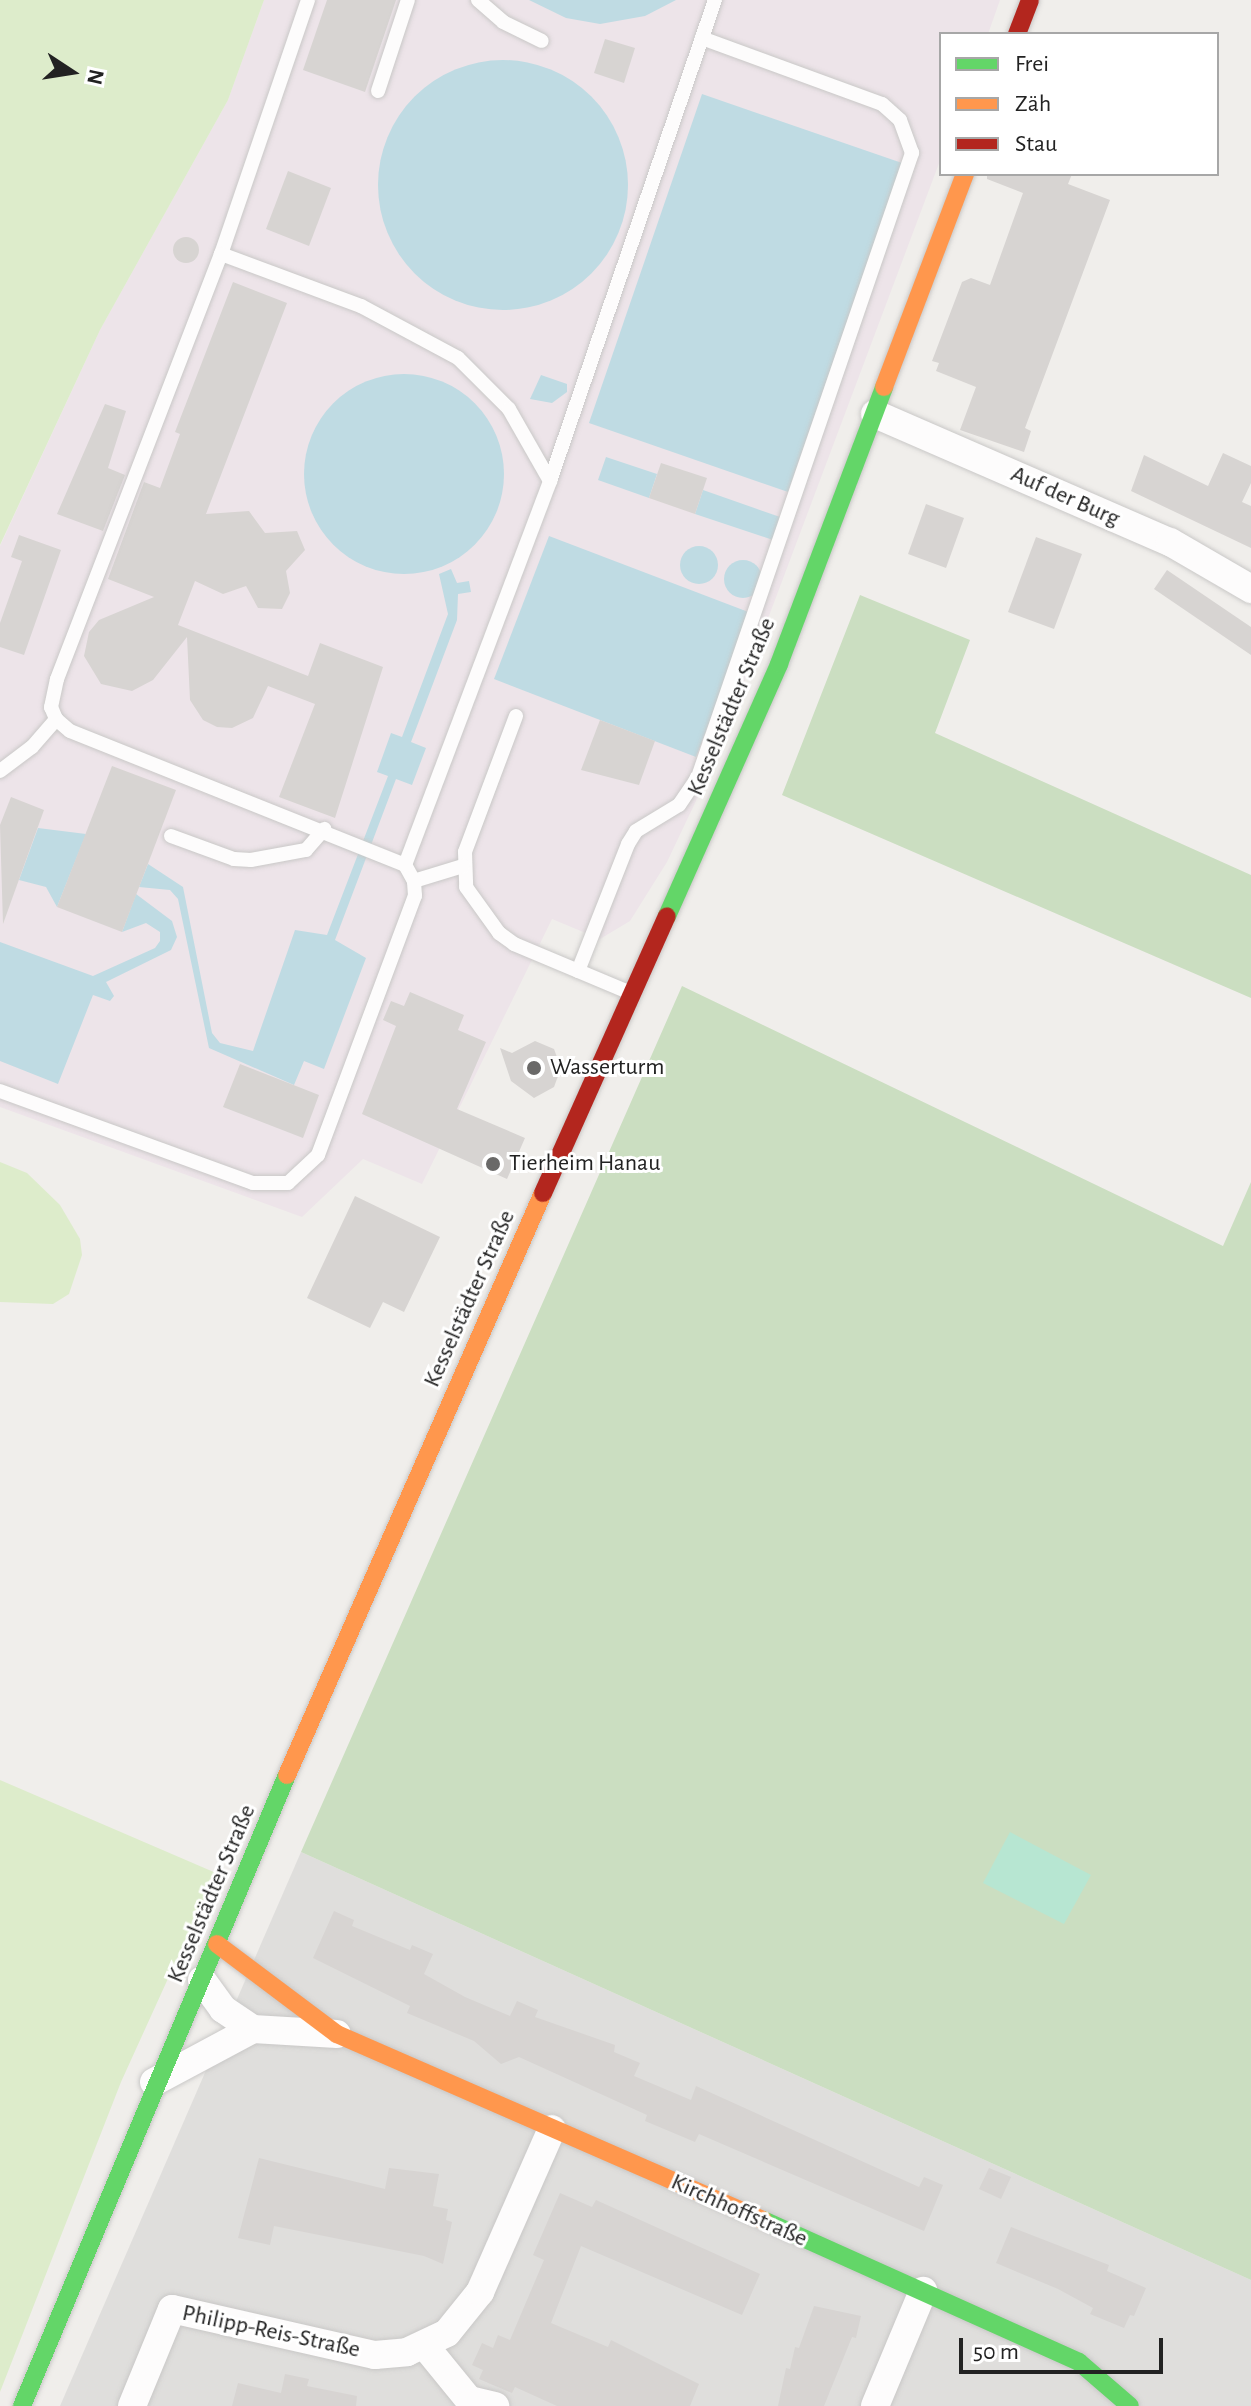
<!DOCTYPE html>
<meta charset="utf-8">
<style>
body{margin:0}
#map{position:relative;width:1251px;height:2406px;overflow:hidden;background:#f0eeeb;font-family:"Alegreya Sans",sans-serif}
div>[style]{position:absolute}
[style*='--x']{left:calc(var(--x)*1px);top:calc(var(--y)*1px);width:calc(var(--w)*1px);rotate:calc(var(--a)*1deg)}
.residential>*{inset:0;background:#dfdedc}
.industrial>*{inset:0;background:#ede4e9}
.grass>*{inset:0;background:#ddeccb}
.forest>*{inset:0;background:#cbdec1}
.pitch>*{inset:0;background:#b7e6d2}
.water>*{inset:0;background:#bfdbe3}
.round{border-radius:50%}
.building>*{inset:0;background:#d7d4d2}
.roads{filter:drop-shadow(0 0 2px #c9c8c7) drop-shadow(0 0 2px #c9c8c7)}
.lane>*{height:14px;margin:-7px;padding:0 7px;transform-origin:7px;border-radius:7px;background:#fdfcfc}
.street>*{height:28px;margin:-14px;padding:0 14px;transform-origin:14px;border-radius:14px;background:#fdfcfc}
.fast>*{height:18px;margin:-9px;padding:0 9px;transform-origin:9px;border-radius:9px;background:#63d668}
.slow>*{height:18px;margin:-9px;padding:0 9px;transform-origin:9px;border-radius:9px;background:#ff974d}
.jam>*{height:18px;margin:-9px;padding:0 9px;transform-origin:9px;border-radius:9px;background:#b3261e}
.dots>*{width:22px;height:22px;translate:-50% -50%;box-sizing:border-box;border:4px solid #fff;border-radius:50%}
span{translate:-50% -50%;white-space:nowrap;text-align:center;line-height:1.15;-webkit-text-stroke:6px #fff;paint-order:stroke}
.street-label{font-size:24px;color:#222}
.poi-label{font-size:24px;color:#222}
.left{translate:0 -50%;text-align:left}
.legend{position:absolute;left:939px;top:32px;width:280px;height:144px;box-sizing:border-box;background:#fff;border:2px solid #a7a7a7;margin:0;padding:10px 14px;list-style:none;font-size:24px;color:#222}
.legend li{display:flex;align-items:center;gap:16px;height:40px}
.legend b{width:40px;border:2px solid #a7a7a7}
.north{position:absolute;left:32px;top:32px;width:80px;height:80px;-webkit-text-stroke:6px #fff;paint-order:stroke;rotate:102deg;font-size:22px;font-weight:700;line-height:32px;text-align:center;color:#222}
.north::after{content:'';display:block;margin:auto;width:28px;height:36px;background:#222;clip-path:polygon(50% 0,100% 100%,50% 72%,0 100%)}
.scale{position:absolute;left:959px;top:2338px;width:204px;height:36px;box-sizing:border-box;border:4px solid #222;border-top:0;padding-left:10px;font-size:24px;line-height:28px;white-space:nowrap;color:#222;-webkit-text-stroke:6px #fff;paint-order:stroke}
</style>
<div id="map">
<div class="residential">
<div style="clip-path:polygon(301px 1852px,1251px 2280px,1251px 2406px,60px 2406px)"></div>
</div>
<div class="industrial">
<div style="clip-path:polygon(264px 0,1000px 0,988px 34px,941px 34px,941px 158px,713px 765px,667px 862px,630px 921px,600px 939px,552px 919px,422px 1184px,363px 1159px,302px 1217px,0 1107px,0 546px,100px 330px,228px 100px)"></div>
</div>
<div class="grass">
<div style="clip-path:polygon(0 0,264px 0,228px 100px,100px 330px,0 545px)"></div>
<div style="clip-path:polygon(0 1162px,27px 1173px,60px 1205px,80px 1239px,82px 1255px,69px 1294px,53px 1304px,0 1302px)"></div>
<div style="clip-path:polygon(0 1780px,216px 1873px,121px 2082px,0 2392px)"></div>
</div>
<div class="forest">
<div style="clip-path:polygon(860px 595px,970px 640px,935px 733px,1251px 875px,1251px 998px,782px 795px)"></div>
<div style="clip-path:polygon(682px 986px,1223px 1246px,1251px 1182px,1251px 2280px,301px 1852px)"></div>
</div>
<div class="pitch">
<div style="clip-path:polygon(1010px 1832px,1091px 1875px,1064px 1924px,983px 1883px)"></div>
</div>
<div class="water">
<div style="clip-path:polygon(529px 0,676px 0,645px 16px,600px 24px,566px 18px)"></div>
<div class="round" style="left:378px;top:60px;width:250px;height:250px"></div>
<div style="clip-path:polygon(702px 94px,902px 163px,788px 492px,589px 423px)"></div>
<div class="round" style="left:304px;top:374px;width:200px;height:200px"></div>
<div style="clip-path:polygon(541px 375px,567px 384px,567px 392px,552px 403px,530px 399px)"></div>
<div style="clip-path:polygon(606px 457px,657px 474px,649px 498px,598px 480px)"></div>
<div style="clip-path:polygon(703px 490px,780px 517px,773px 540px,695px 514px)"></div>
<div style="clip-path:polygon(549px 536px,751px 613px,696px 757px,494px 679px)"></div>
<div class="round" style="left:680px;top:546px;width:38px;height:38px"></div>
<div class="round" style="left:724px;top:560px;width:38px;height:38px"></div>
<div style="clip-path:polygon(451px 569px,457px 583px,469px 581px,471px 592px,458px 594px,457px 620px,411px 742px,426px 748px,412px 785px,396px 779px,335px 940px,366px 958px,324px 1069px,304px 1061px,294px 1085px,209px 1048px,178px 899px,170px 890px,139px 887px,148px 864px,183px 887px,212px 1033px,220px 1043px,253px 1051px,295px 930px,327px 935px,388px 776px,377px 772px,391px 733px,402px 737px,448px 614px,439px 574px)"></div>
<div style="clip-path:polygon(38px 828px,86px 834px,57px 907px,46px 887px,19px 880px)"></div>
<div style="clip-path:polygon(136px 894px,172px 921px,177px 937px,171px 950px,106px 982px,114px 996px,110px 1001px,93px 995px,58px 1084px,0 1061px,0 942px,93px 976px,155px 948px,160px 941px,160px 932px,146px 923px,122px 932px)"></div>
</div>
<div class="building">
<div style="clip-path:polygon(327px 0,396px 0,365px 92px,303px 70px)"></div>
<div style="clip-path:polygon(605px 39px,635px 48px,624px 83px,594px 73px)"></div>
<div style="clip-path:polygon(288px 171px,331px 188px,309px 246px,266px 229px)"></div>
<div style="clip-path:polygon(987px 174px,1072px 174px,1068px 184px,1110px 200px,1025px 428px,1031px 431px,1024px 452px,960px 430px,976px 387px,936px 371px,939px 363px,932px 361px,962px 282px,971px 278px,990px 285px,1023px 193px,987px 179px)"></div>
<div class="round" style="left:173px;top:237px;width:26px;height:26px"></div>
<div style="clip-path:polygon(233px 282px,287px 303px,206px 514px,249px 511px,265px 533px,297px 531px,305px 550px,286px 571px,290px 593px,282px 609px,258px 608px,246px 586px,223px 594px,195px 581px,178px 625px,308px 676px,320px 643px,383px 667px,335px 818px,279px 797px,315px 704px,268px 686px,253px 718px,232px 728px,217px 727px,203px 720px,190px 700px,187px 637px,153px 680px,132px 691px,101px 684px,84px 656px,89px 632px,99px 620px,154px 597px,108px 579px,144px 482px,160px 488px,180px 434px,175px 432px)"></div>
<div style="clip-path:polygon(105px 404px,126px 411px,108px 468px,125px 475px,103px 531px,57px 514px)"></div>
<div style="clip-path:polygon(1223px 453px,1251px 466px,1251px 483px,1242px 502px,1251px 506px,1251px 548px,1131px 491px,1144px 455px,1208px 486px)"></div>
<div style="clip-path:polygon(661px 463px,707px 478px,695px 514px,649px 498px)"></div>
<div style="clip-path:polygon(926px 504px,964px 518px,946px 568px,908px 554px)"></div>
<div style="clip-path:polygon(19px 535px,61px 550px,24px 655px,0 647px,0 623px,22px 561px,11px 557px)"></div>
<div style="clip-path:polygon(1036px 537px,1082px 554px,1054px 629px,1008px 612px)"></div>
<div style="clip-path:polygon(1167px 570px,1251px 627px,1251px 655px,1154px 589px)"></div>
<div style="clip-path:polygon(600px 720px,655px 741px,639px 785px,581px 770px)"></div>
<div style="clip-path:polygon(112px 766px,176px 790px,122px 932px,57px 907px)"></div>
<div style="clip-path:polygon(11px 797px,44px 810px,3px 924px,0 825px)"></div>
<div style="clip-path:polygon(410px 992px,464px 1015px,458px 1030px,486px 1042px,457px 1109px,525px 1138px,507px 1179px,362px 1114px,396px 1026px,383px 1020px,391px 1001px,404px 1006px)"></div>
<div style="clip-path:polygon(535px 1041px,554px 1049px,561px 1068px,554px 1087px,534px 1098px,511px 1081px,500px 1048px,512px 1053px)"></div>
<div style="clip-path:polygon(240px 1064px,319px 1095px,303px 1138px,223px 1107px)"></div>
<div style="clip-path:polygon(355px 1196px,440px 1237px,404px 1312px,383px 1302px,370px 1328px,307px 1298px)"></div>
<div style="clip-path:polygon(334px 1911px,354px 1920px,352px 1926px,410px 1950px,412px 1945px,433px 1954px,424px 1974px,465px 1997px,510px 2016px,517px 2001px,538px 2010px,535px 2017px,615px 2045px,614px 2052px,640px 2063px,634px 2076px,691px 2100px,696px 2086px,919px 2187px,924px 2177px,943px 2185px,924px 2231px,699px 2134px,695px 2142px,645px 2121px,647px 2115px,519px 2057px,501px 2064px,474px 2041px,407px 2013px,410px 2006px,313px 1958px)"></div>
<div style="clip-path:polygon(259px 2158px,385px 2189px,389px 2168px,439px 2174px,433px 2206px,448px 2209px,446px 2220px,452px 2222px,443px 2264px,424px 2256px,274px 2226px,270px 2245px,238px 2238px)"></div>
<div style="clip-path:polygon(989px 2168px,1011px 2177px,1001px 2199px,979px 2189px)"></div>
<div style="clip-path:polygon(560px 2193px,592px 2207px,596px 2200px,760px 2274px,742px 2315px,581px 2246px,551px 2323px,608px 2347px,611px 2340px,699px 2384px,690px 2406px,557px 2406px,515px 2387px,512px 2393px,479px 2379px,483px 2370px,472px 2365px,482px 2343px,493px 2348px,498px 2335px,510px 2340px,544px 2260px,533px 2255px)"></div>
<div style="clip-path:polygon(1011px 2227px,1109px 2265px,1107px 2271px,1146px 2288px,1134px 2316px,1130px 2315px,1124px 2328px,1090px 2314px,1093px 2308px,1058px 2289px,996px 2263px)"></div>
<div style="clip-path:polygon(814px 2306px,861px 2316px,856px 2338px,852px 2337px,824px 2406px,778px 2406px,786px 2368px,790px 2369px,795px 2347px,799px 2348px)"></div>
<div style="clip-path:polygon(285px 2374px,309px 2379px,307px 2386px,357px 2396px,356px 2406px,232px 2406px,238px 2383px,281px 2393px)"></div>
</div>
<div class="roads">
<div class="lane">
<div style="--x:308;--y:0;--w:268;--a:108.9"></div>
<div style="--x:221;--y:254;--w:456;--a:111.1"></div>
<div style="--x:57;--y:679;--w:29;--a:102"></div>
<div style="--x:51;--y:707;--w:13;--a:67"></div>
<div style="--x:56;--y:719;--w:18;--a:41"></div>
<div style="--x:70;--y:731;--w:361;--a:21.8"></div>
<div style="--x:478;--y:0;--w:33;--a:41"></div>
<div style="--x:503;--y:22;--w:43;--a:26"></div>
<div style="--x:378;--y:91;--w:96;--a:-71.8"></div>
<div style="--x:221;--y:254;--w:149;--a:20.4"></div>
<div style="--x:361;--y:306;--w:110;--a:28.2"></div>
<div style="--x:458;--y:358;--w:72;--a:45"></div>
<div style="--x:509;--y:409;--w:83;--a:60.3"></div>
<div style="--x:516;--y:716;--w:145;--a:110.6"></div>
<div style="--x:465;--y:852;--w:35;--a:88"></div>
<div style="--x:466;--y:887;--w:57;--a:54.3"></div>
<div style="--x:499;--y:933;--w:19;--a:36"></div>
<div style="--x:514;--y:944;--w:124;--a:22.8"></div>
<div style="--x:0;--y:771;--w:40;--a:-37"></div>
<div style="--x:32;--y:747;--w:37;--a:-49"></div>
<div style="--x:171;--y:836;--w:67;--a:20.1"></div>
<div style="--x:234;--y:859;--w:17;--a:3"></div>
<div style="--x:251;--y:860;--w:56;--a:-10.3"></div>
<div style="--x:306;--y:850;--w:28;--a:-49"></div>
<div style="--x:414;--y:881;--w:51;--a:-17"></div>
<div style="--x:578;--y:971;--w:136;--a:-68.5"></div>
<div style="--x:628;--y:844;--w:15;--a:-58"></div>
<div style="--x:636;--y:831;--w:50;--a:-31.2"></div>
<div style="--x:679;--y:805;--w:34;--a:-56"></div>
<div style="--x:698;--y:777;--w:660;--a:-71.07"></div>
<div style="--x:912;--y:153;--w:35;--a:-110"></div>
<div style="--x:900;--y:120;--w:24;--a:-138"></div>
<div style="--x:882;--y:104;--w:192;--a:-159.9"></div>
<div style="--x:0;--y:1091;--w:269;--a:20"></div>
<div style="--x:253;--y:1183;--w:35;--a:0"></div>
<div style="--x:288;--y:1183;--w:41;--a:-43"></div>
<div style="--x:318;--y:1155;--w:277;--a:-69.5"></div>
<div style="--x:415;--y:896;--w:15;--a:-94"></div>
<div style="--x:414;--y:881;--w:18;--a:-119"></div>
<div style="--x:405;--y:865;--w:410;--a:-69.3"></div>
<div style="--x:550;--y:481;--w:509;--a:-71.07"></div>
</div>
<div class="street">
<div style="--x:875;--y:414;--w:322;--a:23.5"></div>
<div style="--x:1170;--y:542;--w:94;--a:30.1"></div>
<div style="--x:202;--y:1980;--w:36;--a:54"></div>
<div style="--x:223;--y:2009;--w:36;--a:34"></div>
<div style="--x:154;--y:2082;--w:112;--a:-28.2"></div>
<div style="--x:253;--y:2029;--w:84;--a:3.4"></div>
<div style="--x:425;--y:2346;--w:70;--a:50.8"></div>
<div style="--x:469;--y:2400;--w:27;--a:13"></div>
<div style="--x:132;--y:2406;--w:105;--a:-67.6"></div>
<div style="--x:172;--y:2309;--w:208;--a:12.8"></div>
<div style="--x:375;--y:2355;--w:32;--a:-5"></div>
<div style="--x:407;--y:2352;--w:44;--a:-25.4"></div>
<div style="--x:447;--y:2333;--w:53;--a:-51.2"></div>
<div style="--x:480;--y:2292;--w:178;--a:-66.2"></div>
<div style="--x:875;--y:2406;--w:125;--a:-67.3"></div>
</div>
<div class="fast">
<div style="--x:667;--y:916;--w:276;--a:-66"></div>
<div style="--x:779;--y:664;--w:296;--a:-69.2"></div>
<div style="--x:763;--y:2220;--w:346;--a:24.2"></div>
<div style="--x:1079;--y:2362;--w:67;--a:40.8"></div>
<div style="--x:22;--y:2406;--w:684;--a:-67.22"></div>
</div>
<div class="slow">
<div style="--x:884;--y:387;--w:228;--a:-69.2"></div>
<div style="--x:287;--y:1775;--w:636;--a:-66.26"></div>
<div style="--x:217;--y:1944;--w:150;--a:36.9"></div>
<div style="--x:337;--y:2034;--w:465;--a:23.6"></div>
</div>
<div class="jam">
<div style="--x:1017;--y:34;--w:36;--a:-69"></div>
<div style="--x:543;--y:1193;--w:303;--a:-65.9"></div>
</div>
</div>
<div class="dots">
<div style="left:534px;top:1068px;background:#6a6968"></div>
<div style="left:493px;top:1164px;background:#6a6968"></div>
</div>
<div class="street-label">
<span style="left:1065px;top:497px;rotate:24deg">Auf der Burg</span>
<span style="left:732px;top:707px;rotate:-67deg">Kesselstädter Straße</span>
<span style="left:470px;top:1299px;rotate:-66deg">Kesselstädter Straße</span>
<span style="left:212px;top:1894px;rotate:-67deg">Kesselstädter Straße</span>
<span style="left:739px;top:2211px;rotate:24deg">Kirchhoffstraße</span>
<span style="left:271px;top:2332px;rotate:12deg">Philipp-Reis-Straße</span>
</div>
<div class="poi-label">
<span class="left" style="left:550px;top:1068px">Wasserturm</span>
<span class="left" style="left:509px;top:1164px">Tierheim Hanau</span>
</div>
<ul class="legend">
<li><b style="height:10px;background:#63d668"></b>Frei</li>
<li><b style="height:10px;background:#ff974d"></b>Zäh</li>
<li><b style="height:10px;background:#b3261e"></b>Stau</li>
</ul>
<div class="north">N</div>
<div class="scale">50 m</div>
</div>
